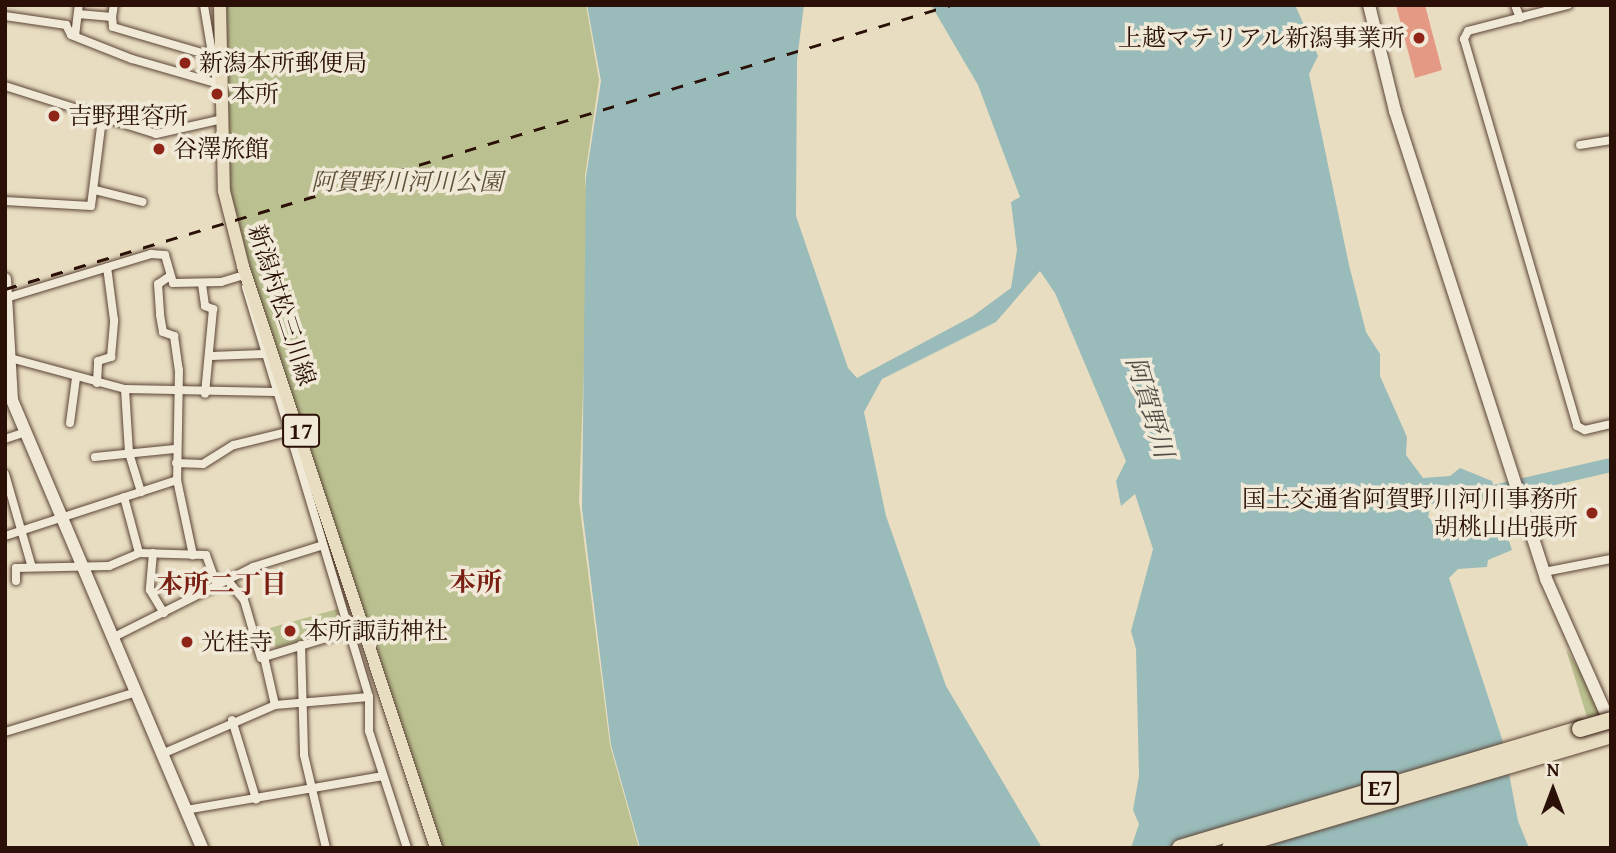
<!DOCTYPE html>
<meta charset="utf-8">
<style>
body{margin:0}
#map{position:relative;width:1616px;height:853px;overflow:hidden;background:#e9ddc1;font-family:"Gentium Book Plus","Noto Serif JP",serif}
div>[style]{position:absolute}
[style*='--x']{left:calc(var(--x)*1px);top:calc(var(--y)*1px);width:calc(var(--w)*1px);rotate:calc(var(--a)*1deg)}
.green>*{inset:0;background:#bbc090}
.water>*{inset:0;background:#99bbb9}
.river>*{height:14px;margin:-7px;padding:0 7px;transform-origin:7px;border-radius:7px;background:#99bbb9}
.building>*{inset:0;background:#e39983}
.roads{filter:drop-shadow(0 0 2px #5a4335) drop-shadow(0 0 2px #5a4335)}
.street>*{height:8px;margin:-4px;padding:0 4px;transform-origin:4px;border-radius:4px;background:#f1e9d7}
.secondary>*{height:12px;margin:-6px;padding:0 6px;transform-origin:6px;border-radius:6px;background:#f1e9d7}
.primary>*{height:12px;margin:-6px;padding:0 6px;transform-origin:6px;border-radius:6px;background:#e9ddc1}
.highway>*{height:16px;margin:-8px;padding:0 8px;transform-origin:8px;border-radius:8px;background:#e9ddc1}
.rail>*{height:2.5px;margin-top:-1.25px;transform-origin:0;background:repeating-linear-gradient(90deg,#2a1006 0 12px,transparent 0 24px)}
.bridges{filter:drop-shadow(0 0 2px #2a1006) drop-shadow(0 0 2px #2a1006)}
.highway-bridge>*{height:16px;margin:-8px;padding:0 8px;transform-origin:8px;border-radius:8px;background:#e9ddc1}
.dots>*{width:19px;height:19px;translate:-50% -50%;box-sizing:border-box;border:4px solid #f1e9d7;border-radius:50%}
span{translate:-50% -50%;white-space:nowrap;text-align:center;line-height:1.15;-webkit-text-stroke:7px #f1e9d7;paint-order:stroke}
.shield-label span{padding:2px 5px;background:#f1e9d7;border:2px solid;border-radius:5px;-webkit-text-stroke-width:0}
.shield-label{font-size:23px;color:#2a1006;font-weight:700}
.poi-label{font-size:24px;color:#2a1006}
.right{translate:-100% -50%;text-align:right}
.left{translate:0 -50%;text-align:left}
.park-label{font-size:24px;color:#5d4e36;font-style:italic}
.street-label{font-size:24px;color:#2a1006}
.water-label{font-size:26px;color:#514c45;font-style:italic}
.neighbourhood-label{font-size:26px;color:#7a1f14;font-weight:700}
.frame{position:absolute;inset:0;border:7px solid #2a1006;pointer-events:none}
.north{position:absolute;left:1518px;top:755px;width:70px;height:70px;-webkit-text-stroke:5px #f1e9d7;paint-order:stroke;rotate:0deg;font-size:19px;font-weight:700;line-height:28px;text-align:center;color:#2a1006}
.north::after{content:'';display:block;margin:auto;width:24px;height:32px;background:#2a1006;clip-path:polygon(50% 0,100% 100%,50% 72%,0 100%)}
</style>
<div id="map">
<div class="green">
<div style="clip-path:polygon(224px 5px,586px 5px,599px 80px,585px 176px,589px 231px,579px 501px,610px 745px,639px 848px,439px 848px,250px 279px,228px 191px)"></div>
<div style="clip-path:polygon(337px 609px,343px 628px,276px 648px,270px 628px)"></div>
<div style="clip-path:polygon(1566px 649px,1587px 682px,1599px 714px,1587px 717px)"></div>
</div>
<div class="water">
<div style="clip-path:polygon(587px 5px,804px 5px,797px 60px,796px 216px,848px 368px,857px 378px,973px 316px,1011px 288px,1017px 250px,1011px 202px,1020px 197px,978px 85px,931px 5px,1295px 5px,1318px 56px,1309px 74px,1349px 265px,1366px 332px,1380px 354px,1380px 376px,1407px 437px,1406px 455px,1423px 478px,1450px 476px,1460px 468px,1492px 481px,1499px 502px,1465px 494px,1431px 504px,1428px 517px,1443px 531px,1487px 537px,1506px 532px,1512px 550px,1488px 560px,1487px 567px,1458px 569px,1449px 578px,1503px 742px,1518px 821px,1529px 848px,1131px 848px,1139px 824px,1133px 810px,1139px 776px,1136px 649px,1131px 631px,1153px 549px,1135px 494px,1121px 506px,1116px 481px,1126px 461px,1055px 293px,1040px 271px,996px 322px,882px 379px,864px 412px,886px 516px,946px 686px,1042px 848px,640px 848px,611px 745px,582px 508px,586px 177px,601px 81px)"></div>
</div>
<div class="river">
<div style="--x:1441;--y:496;--w:31;--a:2"></div>
<div style="--x:1472;--y:497;--w:143;--a:-13"></div>
</div>
<div class="building">
<div style="clip-path:polygon(1396px 5px,1425px 5px,1442px 70px,1415px 78px)"></div>
</div>
<div class="roads">
<div class="street">
<div style="--x:1515;--y:5;--w:14;--a:69"></div>
<div style="--x:1568;--y:5;--w:103;--a:165.4"></div>
<div style="--x:1468;--y:31;--w:9;--a:117"></div>
<div style="--x:1464;--y:39;--w:403;--a:73.7"></div>
<div style="--x:1577;--y:426;--w:9;--a:27"></div>
<div style="--x:1585;--y:430;--w:27;--a:-13"></div>
<div style="--x:78;--y:14;--w:34;--a:5"></div>
<div style="--x:112;--y:17;--w:12;--a:-81"></div>
<div style="--x:5;--y:16;--w:62;--a:8.4"></div>
<div style="--x:66;--y:25;--w:11;--a:63"></div>
<div style="--x:71;--y:35;--w:66;--a:21.5"></div>
<div style="--x:132;--y:59;--w:83;--a:16"></div>
<div style="--x:112;--y:17;--w:10;--a:84"></div>
<div style="--x:113;--y:27;--w:100;--a:16.3"></div>
<div style="--x:75;--y:36;--w:31;--a:-83"></div>
<div style="--x:5;--y:86;--w:158;--a:17.6"></div>
<div style="--x:156;--y:134;--w:69;--a:-12.6"></div>
<div style="--x:223;--y:119;--w:116;--a:-99.5"></div>
<div style="--x:1580;--y:145;--w:31;--a:-9"></div>
<div style="--x:95;--y:190;--w:49;--a:14"></div>
<div style="--x:5;--y:201;--w:86;--a:3.3"></div>
<div style="--x:91;--y:206;--w:88;--a:-82.8"></div>
<div style="--x:170;--y:276;--w:14;--a:146"></div>
<div style="--x:158;--y:284;--w:31;--a:86"></div>
<div style="--x:160;--y:315;--w:17;--a:80"></div>
<div style="--x:163;--y:332;--w:12;--a:20"></div>
<div style="--x:174;--y:336;--w:34;--a:82"></div>
<div style="--x:179;--y:370;--w:110;--a:91"></div>
<div style="--x:177;--y:480;--w:77;--a:78"></div>
<div style="--x:202;--y:284;--w:22;--a:82"></div>
<div style="--x:205;--y:306;--w:9;--a:21"></div>
<div style="--x:213;--y:309;--w:85;--a:95.4"></div>
<div style="--x:246;--y:287;--w:428;--a:73.3"></div>
<div style="--x:369;--y:697;--w:34;--a:90"></div>
<div style="--x:369;--y:731;--w:123;--a:72"></div>
<div style="--x:6;--y:298;--w:152;--a:-16.9"></div>
<div style="--x:151;--y:254;--w:14;--a:4"></div>
<div style="--x:165;--y:255;--w:29;--a:74"></div>
<div style="--x:173;--y:283;--w:48;--a:-1.2"></div>
<div style="--x:221;--y:282;--w:24;--a:-17"></div>
<div style="--x:211;--y:356;--w:52;--a:-2.2"></div>
<div style="--x:10;--y:358;--w:119;--a:15.1"></div>
<div style="--x:125;--y:389;--w:150;--a:1.1"></div>
<div style="--x:97;--y:383;--w:22;--a:-87"></div>
<div style="--x:98;--y:361;--w:14;--a:-17"></div>
<div style="--x:111;--y:357;--w:37;--a:-85"></div>
<div style="--x:114;--y:320;--w:53;--a:-97.5"></div>
<div style="--x:125;--y:389;--w:64;--a:86.4"></div>
<div style="--x:129;--y:453;--w:41;--a:72.9"></div>
<div style="--x:70;--y:423;--w:45;--a:-82.4"></div>
<div style="--x:5;--y:439;--w:21;--a:-19"></div>
<div style="--x:95;--y:457;--w:80;--a:-5.7"></div>
<div style="--x:176;--y:463;--w:27;--a:2"></div>
<div style="--x:203;--y:464;--w:36;--a:-32"></div>
<div style="--x:234;--y:445;--w:55;--a:-13.8"></div>
<div style="--x:5;--y:474;--w:94;--a:73.9"></div>
<div style="--x:124;--y:497;--w:58;--a:75"></div>
<div style="--x:5;--y:536;--w:181;--a:-18"></div>
<div style="--x:153;--y:553;--w:37;--a:95"></div>
<div style="--x:150;--y:590;--w:27;--a:59"></div>
<div style="--x:1544;--y:572;--w:68;--a:-11"></div>
<div style="--x:16;--y:581;--w:13;--a:-90"></div>
<div style="--x:16;--y:568;--w:93;--a:-1.2"></div>
<div style="--x:109;--y:566;--w:33;--a:-23"></div>
<div style="--x:139;--y:553;--w:67;--a:1.7"></div>
<div style="--x:206;--y:555;--w:33;--a:70"></div>
<div style="--x:230;--y:583;--w:22;--a:51"></div>
<div style="--x:244;--y:600;--w:60;--a:73.7"></div>
<div style="--x:261;--y:658;--w:89;--a:-17"></div>
<div style="--x:112;--y:638;--w:158;--a:-26.7"></div>
<div style="--x:253;--y:567;--w:70;--a:-17.4"></div>
<div style="--x:301;--y:645;--w:110;--a:88.4"></div>
<div style="--x:304;--y:755;--w:96;--a:76.7"></div>
<div style="--x:264;--y:657;--w:49;--a:77.1"></div>
<div style="--x:232;--y:720;--w:83;--a:73.1"></div>
<div style="--x:5;--y:732;--w:138;--a:-16.9"></div>
<div style="--x:162;--y:754;--w:123;--a:-23.4"></div>
<div style="--x:275;--y:705;--w:94;--a:-4.9"></div>
<div style="--x:186;--y:810;--w:199;--a:-9.8"></div>
</div>
<div class="secondary">
<div style="--x:1369;--y:5;--w:109;--a:76.2"></div>
<div style="--x:1395;--y:111;--w:492;--a:72.1"></div>
<div style="--x:1546;--y:579;--w:160;--a:66"></div>
<div style="--x:5;--y:279;--w:121;--a:86.7"></div>
<div style="--x:12;--y:400;--w:487;--a:67"></div>
</div>
<div class="primary">
<div style="--x:220;--y:5;--w:186;--a:88.8"></div>
<div style="--x:224;--y:191;--w:77;--a:75.8"></div>
<div style="--x:243;--y:266;--w:613;--a:71.65"></div>
</div>
<div class="highway">
<div style="--x:1180;--y:848;--w:417;--a:-16.6"></div>
<div style="--x:1230;--y:848;--w:397;--a:-16.5"></div>
</div>
</div>
<div class="rail">
<div style="--x:5;--y:289;--w:988;--a:-16.71"></div>
</div>
<div class="bridges">
<div class="highway-bridge">
<div style="--x:1580;--y:729;--w:32;--a:-16"></div>
</div>
</div>
<div class="dots">
<div style="left:1419px;top:38px;background:#8f2418"></div>
<div style="left:185px;top:63px;background:#8f2418"></div>
<div style="left:217px;top:94px;background:#8f2418"></div>
<div style="left:54px;top:116px;background:#8f2418"></div>
<div style="left:159px;top:149px;background:#8f2418"></div>
<div style="left:1592px;top:513px;background:#8f2418"></div>
<div style="left:290px;top:631px;background:#8f2418"></div>
<div style="left:187px;top:642px;background:#8f2418"></div>
</div>
<div class="shield-label">
<span style="left:301px;top:431px">17</span>
<span style="left:1380px;top:788px">E7</span>
</div>
<div class="poi-label">
<span class="right" style="left:1405px;top:38px">上越マテリアル新潟事業所</span>
<span class="left" style="left:199px;top:63px">新潟本所郵便局</span>
<span class="left" style="left:231px;top:94px">本所</span>
<span class="left" style="left:68px;top:116px">吉野理容所</span>
<span class="left" style="left:173px;top:149px">谷澤旅館</span>
<span class="right" style="left:1578px;top:513px">国土交通省阿賀野川河川事務所<br>胡桃山出張所</span>
<span class="left" style="left:304px;top:631px">本所諏訪神社</span>
<span class="left" style="left:201px;top:642px">光桂寺</span>
</div>
<div class="park-label">
<span style="left:407px;top:182px">阿賀野川河川公園</span>
</div>
<div class="street-label">
<span style="left:282px;top:305px;rotate:72deg">新潟村松三川線</span>
</div>
<div class="water-label">
<span style="left:1150px;top:407px;rotate:73deg">阿賀野川</span>
</div>
<div class="neighbourhood-label">
<span style="left:476px;top:582px">本所</span>
<span style="left:222px;top:584px">本所二丁目</span>
</div>
<div class="frame"></div>
<div class="north">N</div>
</div>
